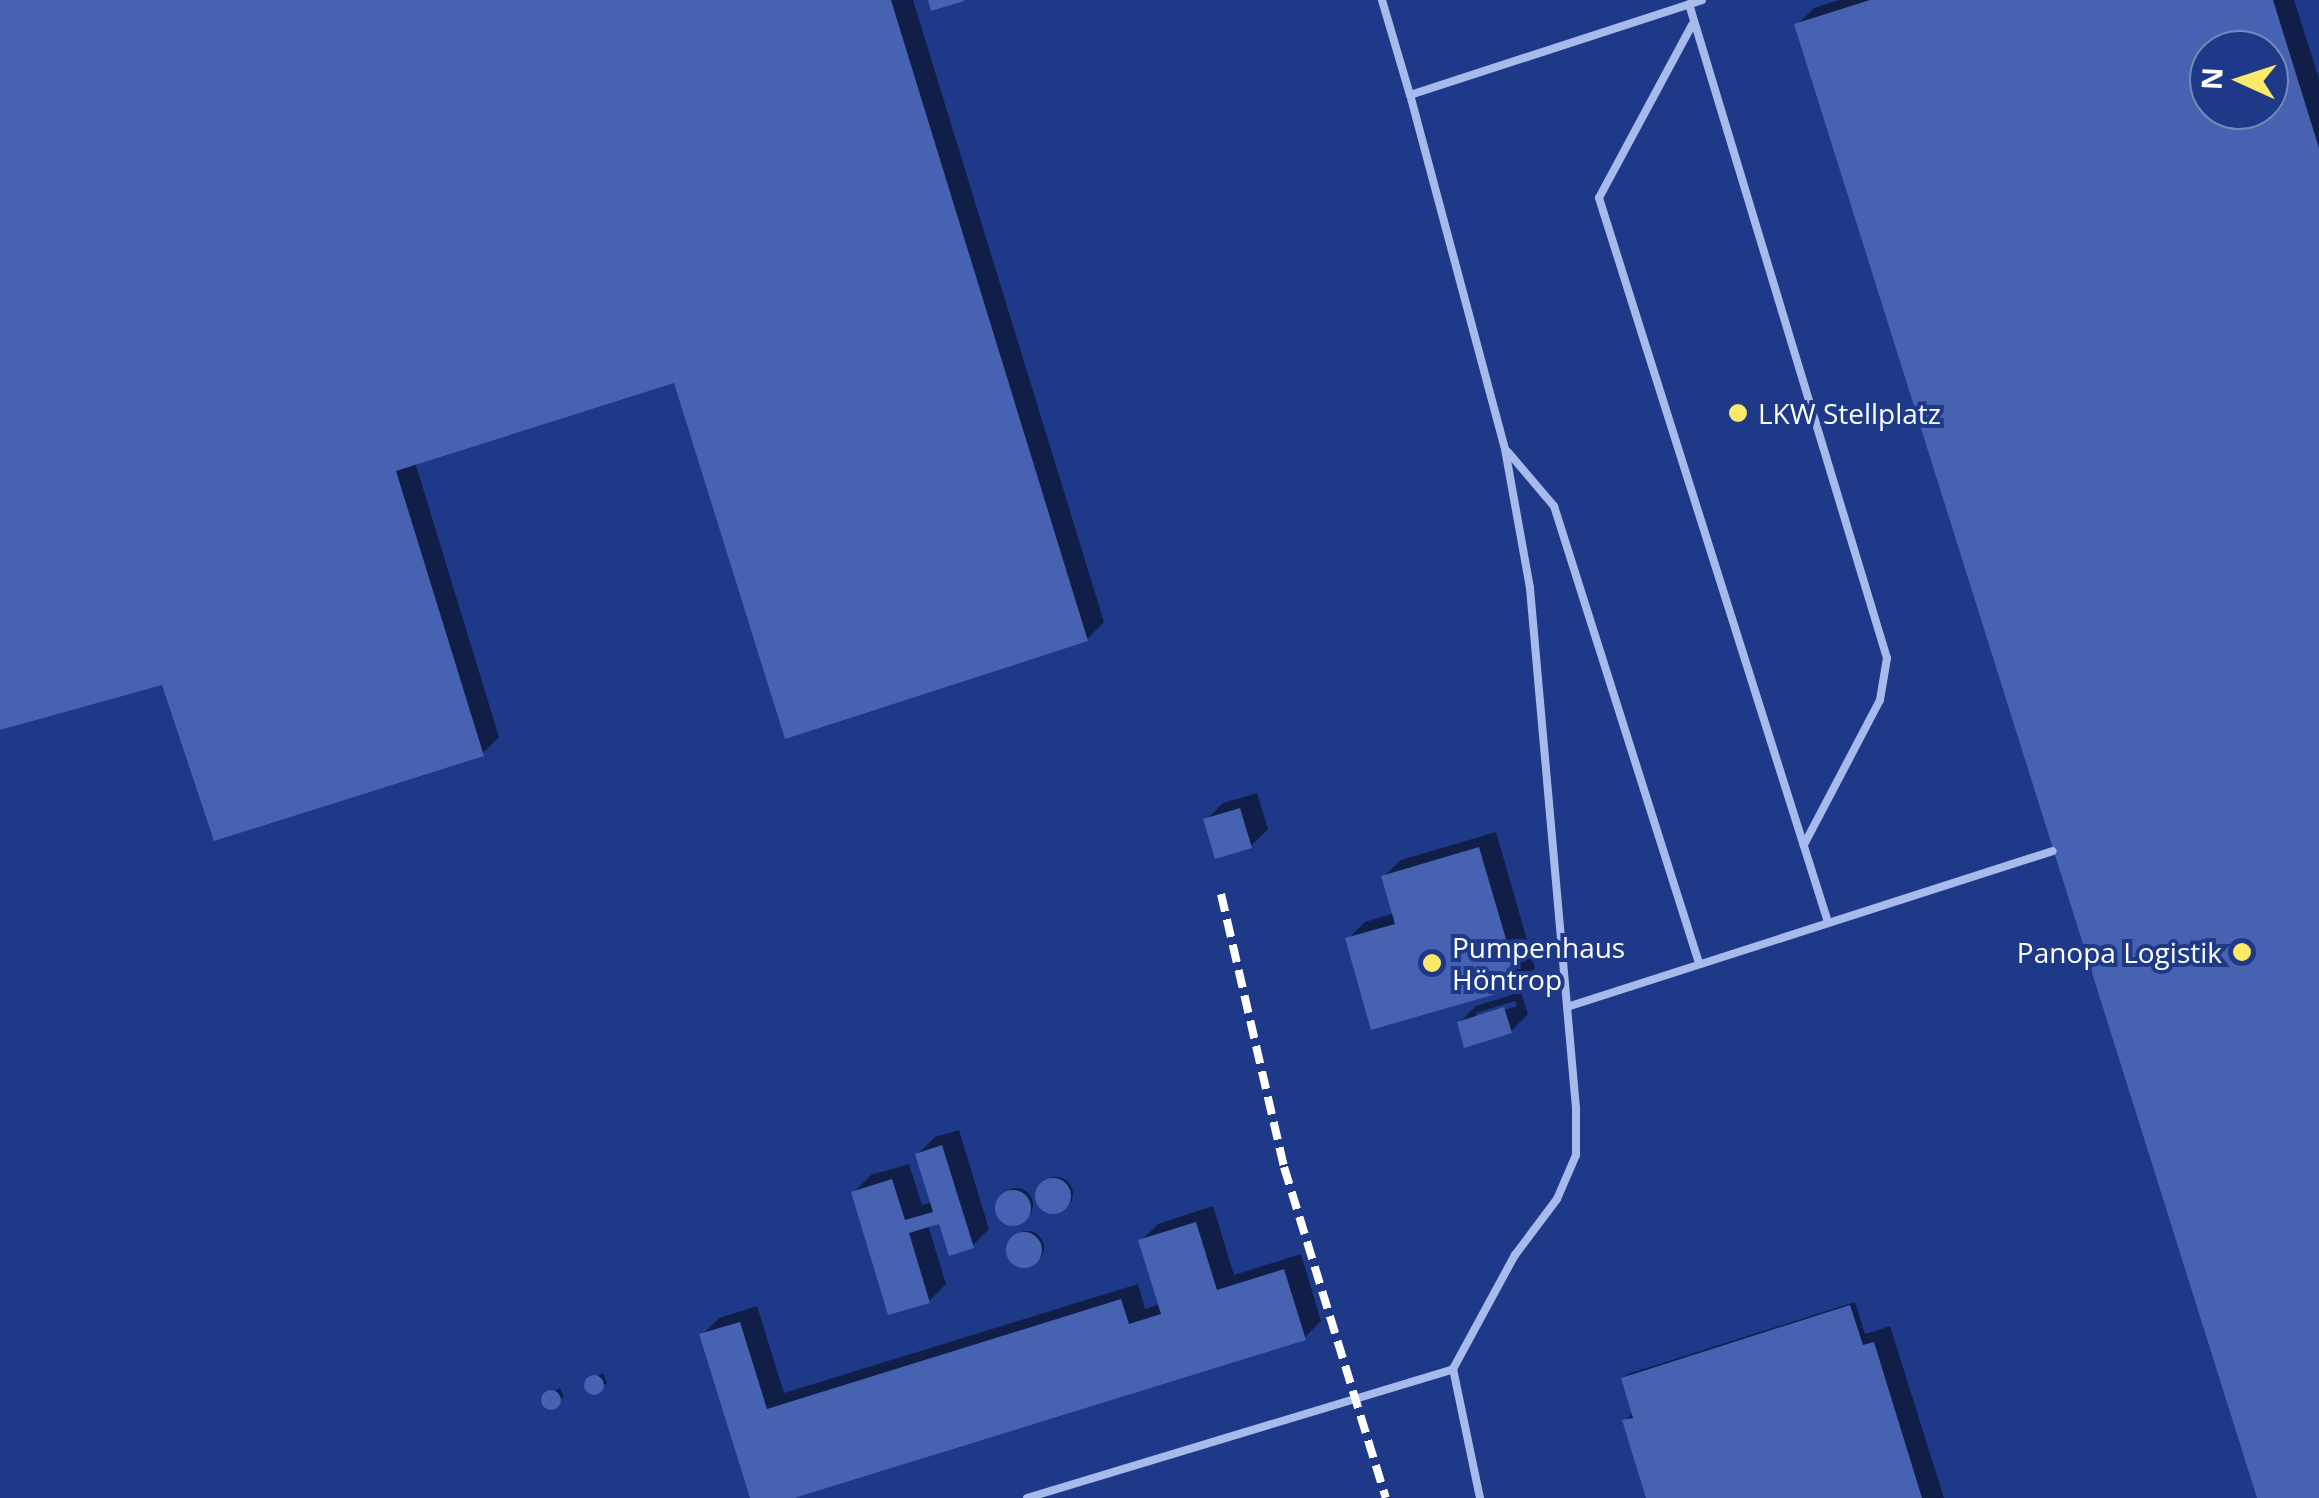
<!DOCTYPE html>
<meta charset="utf-8">
<style>
body{margin:0}
#map{position:relative;width:2319px;height:1498px;overflow:hidden;background:#1e3988;font-family:"Open Sans",sans-serif}
div>[style]{position:absolute}
[style*='--x']{left:calc(var(--x)*1px);top:calc(var(--y)*1px);width:calc(var(--w)*1px);rotate:calc(var(--a)*1deg)}
.shadow>*{inset:0;background:#0007}
.round{border-radius:50%}
.building>*{inset:0;background:#4662b0}
.service>*{height:8px;margin:-4px;padding:0 4px;transform-origin:4px;border-radius:4px;background:#a8baeb}
.rail>*{height:8px;margin-top:-4px;transform-origin:0;background:repeating-linear-gradient(90deg,#fff 0 18px,transparent 0 26px)}
.dots>*{width:28px;height:28px;translate:-50% -50%;box-sizing:border-box;border:5px solid #1e3988;border-radius:50%}
span{translate:-50% -50%;white-space:nowrap;text-align:center;line-height:1.15;-webkit-text-stroke:8px #1e3988;paint-order:stroke}
.poi-label{font-size:28px;color:#fff}
.left{translate:0 -50%;text-align:left}
.right{translate:-100% -50%;text-align:right}
.north{position:absolute;left:2189px;top:30px;width:100px;height:100px;box-sizing:border-box;background:#1e3988;border:2px solid #7888b8;border-radius:50%;rotate:273deg;font-size:28px;font-weight:700;line-height:40px;text-align:center;color:#fff}
.north::after{content:'';display:block;margin:auto;width:35px;height:45px;background:#faea67;clip-path:polygon(50% 0,100% 100%,50% 72%,0 100%)}
</style>
<div id="map">
<div class="shadow">
<div style="clip-path:polygon(0 0,913px 0,1104px 622px,1087px 639px,675px 380px,415px 462px,499px 737px,482px 754px,164px 682px,0 730px)"></div>
<div style="clip-path:polygon(evenodd,1839px 0,2294px 0,2319px 79px,2319px 1498px,2260px 1498px,1797px 25px,1814px 8px,1839px 0,2209px 50px,2269px 50px,2269px 110px,2209px 110px,2209px 50px)"></div>
<div style="clip-path:polygon(1257px 793px,1268px 829px,1251px 846px,1206px 820px,1223px 803px)"></div>
<div style="clip-path:polygon(1496px 832px,1535px 968px,1518px 985px,1348px 939px,1365px 922px,1395px 913px,1384px 876px,1401px 860px)"></div>
<div style="clip-path:polygon(evenodd,1521px 992px,1528px 1014px,1511px 1031px,1459px 1023px,1476px 1006px,1521px 992px,1515px 1001px,1517px 1006px,1476px 1019px,1476px 1013px,1515px 1001px)"></div>
<div style="clip-path:polygon(959px 1130px,989px 1229px,972px 1246px,941px 1221px,928px 1225px,946px 1284px,929px 1301px,854px 1192px,871px 1175px,909px 1164px,922px 1205px,932px 1202px,918px 1154px,935px 1137px)"></div>
<div class="round" style="left:1039px;top:1177px;width:34px;height:34px"></div>
<div class="round" style="left:999px;top:1188px;width:34px;height:34px"></div>
<div style="clip-path:polygon(1213px 1206px,1234px 1275px,1301px 1254px,1321px 1321px,1304px 1338px,786px 1498px,752px 1498px,702px 1335px,719px 1318px,757px 1306px,784px 1393px,1138px 1284px,1145px 1309px,1160px 1304px,1141px 1241px,1158px 1224px)"></div>
<div class="round" style="left:1010px;top:1231px;width:34px;height:34px"></div>
<div style="clip-path:polygon(1855px 1302px,1865px 1334px,1890px 1326px,1944px 1498px,1649px 1498px,1625px 1421px,1634px 1412px,1623px 1379px,1628px 1374px)"></div>
<div style="clip-path:polygon(603px 1373px,607px 1383px,590px 1390px,587px 1382px)"></div>
<div style="clip-path:polygon(560px 1388px,564px 1397px,550px 1406px,545px 1397px)"></div>
</div>
<div class="building">
<div style="clip-path:polygon(0 0,891px 0,1088px 641px,785px 739px,674px 383px,396px 471px,484px 756px,214px 841px,162px 685px,0 730px)"></div>
<div style="clip-path:polygon(928px 0,964px 0,964px 1px,931px 11px)"></div>
<div style="clip-path:polygon(evenodd,1870px 0,2273px 0,2319px 148px,2319px 1498px,2257px 1498px,1794px 24px,1870px 0,2209px 50px,2269px 50px,2269px 110px,2209px 110px,2209px 50px)"></div>
<div style="clip-path:polygon(1240px 808px,1252px 848px,1215px 859px,1203px 819px)"></div>
<div style="clip-path:polygon(1479px 847px,1520px 987px,1371px 1030px,1345px 938px,1395px 924px,1381px 876px)"></div>
<div style="clip-path:polygon(1504px 1007px,1512px 1033px,1464px 1048px,1457px 1022px)"></div>
<div style="clip-path:polygon(942px 1145px,974px 1248px,949px 1256px,939px 1224px,909px 1233px,930px 1303px,888px 1315px,851px 1192px,892px 1179px,905px 1220px,933px 1212px,915px 1154px)"></div>
<div class="round" style="left:1035px;top:1178px;width:36px;height:36px"></div>
<div class="round" style="left:995px;top:1190px;width:36px;height:36px"></div>
<div style="clip-path:polygon(1196px 1222px,1217px 1290px,1284px 1269px,1306px 1340px,794px 1498px,750px 1498px,699px 1334px,740px 1322px,767px 1409px,1121px 1299px,1129px 1324px,1161px 1314px,1138px 1240px)"></div>
<div class="round" style="left:1006px;top:1232px;width:36px;height:36px"></div>
<div style="clip-path:polygon(1850px 1305px,1863px 1345px,1874px 1342px,1922px 1498px,1646px 1498px,1622px 1420px,1633px 1418px,1621px 1378px)"></div>
<div class="round" style="left:584px;top:1375px;width:20px;height:20px"></div>
<div class="round" style="left:541px;top:1390px;width:20px;height:20px"></div>
</div>
<div class="service">
<div style="--x:1382;--y:0;--w:99;--a:73.6"></div>
<div style="--x:1689;--y:4;--w:683;--a:73.16"></div>
<div style="--x:1887;--y:658;--w:43;--a:99.5"></div>
<div style="--x:1880;--y:700;--w:164;--a:117.7"></div>
<div style="--x:1692;--y:25;--w:196;--a:118.3"></div>
<div style="--x:1599;--y:198;--w:759;--a:72.45"></div>
<div style="--x:1508;--y:452;--w:71;--a:49.6"></div>
<div style="--x:1554;--y:506;--w:480;--a:72.4"></div>
<div style="--x:1567;--y:1007;--w:510;--a:-17.8"></div>
<div style="--x:1027;--y:1498;--w:445;--a:-16.8"></div>
<div style="--x:1480;--y:1498;--w:132;--a:-101.8"></div>
<div style="--x:1453;--y:1369;--w:130;--a:-61.5"></div>
<div style="--x:1515;--y:1255;--w:70;--a:-53.1"></div>
<div style="--x:1557;--y:1199;--w:48;--a:-66.6"></div>
<div style="--x:1576;--y:1155;--w:47;--a:-90"></div>
<div style="--x:1576;--y:1108;--w:522;--a:-95.06"></div>
<div style="--x:1530;--y:588;--w:141;--a:-100.2"></div>
<div style="--x:1505;--y:449;--w:367;--a:-105"></div>
<div style="--x:1410;--y:95;--w:307;--a:-18"></div>
</div>
<div class="rail">
<div style="--x:1221;--y:894;--w:280;--a:77"></div>
<div style="--x:1284;--y:1167;--w:346;--a:72.9"></div>
</div>
<div class="dots">
<div style="left:1738px;top:413px;background:#faea67"></div>
<div style="left:2242px;top:952px;background:#faea67"></div>
<div style="left:1432px;top:963px;background:#faea67"></div>
</div>
<div class="poi-label">
<span class="left" style="left:1758px;top:413px">LKW Stellplatz</span>
<span class="left" style="left:1452px;top:963px">Pumpenhaus<br>Höntrop</span>
<span class="right" style="left:2222px;top:952px">Panopa Logistik</span>
</div>
<div class="north">N</div>
</div>
